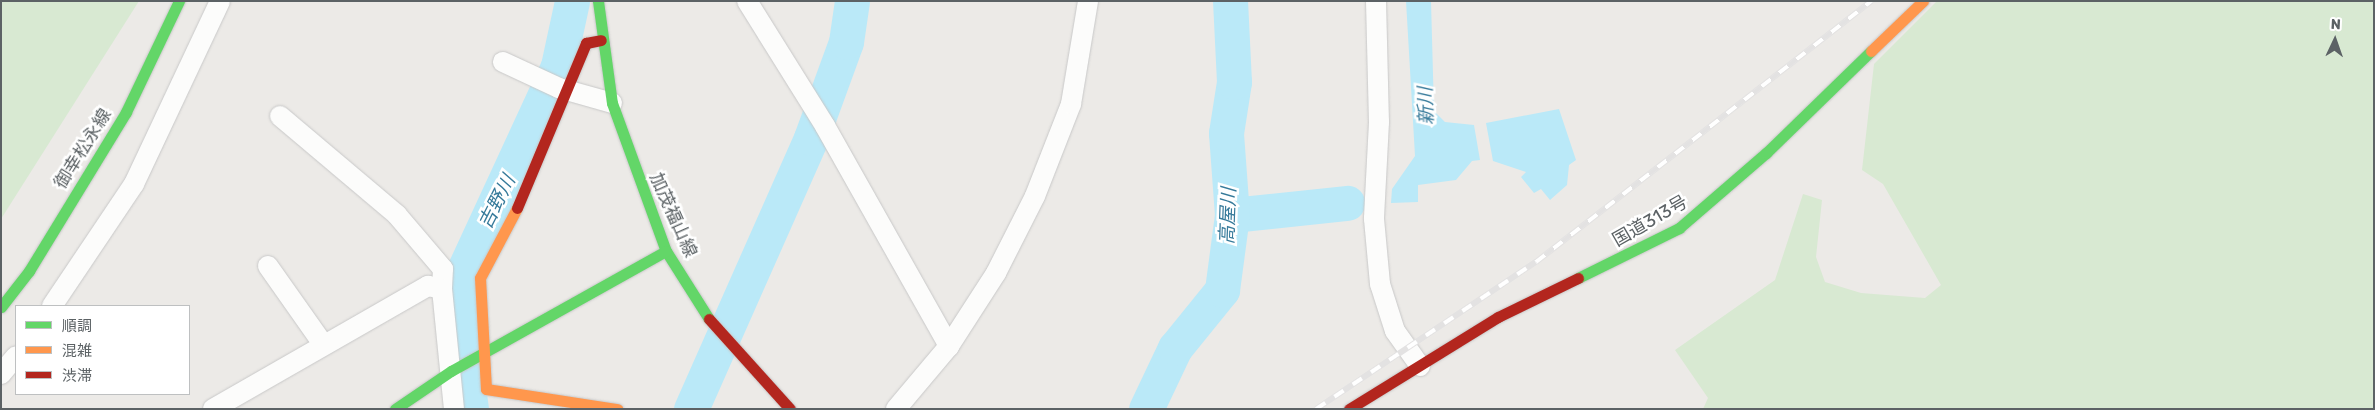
<!DOCTYPE html>
<meta charset="utf-8">
<style>
body{margin:0}
#map{position:relative;width:2375px;height:410px;overflow:hidden;background:#eceae7;font-family:Rubik,"Noto Sans JP",sans-serif}
div>[style]{position:absolute}
[style*='--x']{left:calc(var(--x)*1px);top:calc(var(--y)*1px);width:calc(var(--w)*1px);rotate:calc(var(--a)*1deg)}
.green>*{inset:0;background:#d8e9d2}
.water>*{inset:0;background:#bae9f8}
.river>*{height:35px;margin:-17.5px;padding:0 17.5px;transform-origin:17.5px;border-radius:17.5px;background:#bae9f8}
.roads{filter:drop-shadow(0 0 1px #c8c8c8) drop-shadow(0 0 1px #c8c8c8)}
.street>*{height:20px;margin:-10px;padding:0 10px;transform-origin:10px;border-radius:10px;background:#fcfcfb}
.fast>*{height:11px;margin:-5.5px;padding:0 5.5px;transform-origin:5.5px;border-radius:5.5px;background:#63d668}
.slow>*{height:11px;margin:-5.5px;padding:0 5.5px;transform-origin:5.5px;border-radius:5.5px;background:#ff974d}
.jam>*{height:11px;margin:-5.5px;padding:0 5.5px;transform-origin:5.5px;border-radius:5.5px;background:#b3261e}
.rail>*{height:5.5px;margin-top:-2.75px;transform-origin:0;background:repeating-linear-gradient(90deg,#fff 0 11px,#e3e2e2 0 22px);box-sizing:border-box;border-block:1px solid #e3e2e2}
span{translate:-50% -50%;white-space:nowrap;text-align:center;line-height:1.15;-webkit-text-stroke:5px #fff;paint-order:stroke}
.street-label{font-size:18px;color:#5c6265}
.water-label{font-size:19px;color:#367a9a;font-style:italic}
.frame{position:absolute;inset:0;border:2px solid #5c6265;pointer-events:none}
.legend{position:absolute;left:15px;top:305px;width:175px;height:90px;box-sizing:border-box;background:#fff;border:1px solid #bec0c1;margin:0;padding:6px 9px;list-style:none;font-size:15px;color:#5c6265}
.legend li{display:flex;align-items:center;gap:10px;height:25px}
.legend b{width:25px;border:1px solid #bec0c1}
.north{position:absolute;left:2310px;top:15px;width:50px;height:50px;-webkit-text-stroke:4px #fff;paint-order:stroke;rotate:3deg;font-size:14px;font-weight:700;line-height:20px;text-align:center;color:#5c6265}
.north::after{content:'';display:block;margin:auto;width:18px;height:22px;background:#5c6265;clip-path:polygon(50% 0,100% 100%,50% 72%,0 100%)}
</style>
<div id="map">
<div class="green">
<div style="clip-path:polygon(1px 1px,139px 1px,1px 219px)"></div>
<div style="clip-path:polygon(1937px 1px,2374px 1px,2374px 409px,1703px 409px,1708px 398px,1675px 350px,1775px 280px,1803px 194px,1822px 200px,1816px 257px,1825px 282px,1861px 293px,1925px 298px,1941px 285px,1883px 184px,1862px 170px,1874px 64px)"></div>
</div>
<div class="water">
<div style="clip-path:polygon(1406px 1px,1431px 1px,1434px 111px,1445px 122px,1474px 125px,1480px 160px,1472px 161px,1456px 180px,1418px 185px,1418px 202px,1391px 203px,1392px 189px,1415px 156px)"></div>
<div style="clip-path:polygon(1559px 109px,1576px 160px,1569px 165px,1567px 185px,1550px 200px,1541px 189px,1534px 193px,1521px 177px,1526px 172px,1493px 161px,1486px 123px)"></div>
</div>
<div class="river">
<div style="--x:1232;--y:215;--w:116;--a:-6"></div>
<div style="--x:471;--y:409;--w:59;--a:-97.9"></div>
<div style="--x:463;--y:351;--w:77;--a:-90.7"></div>
<div style="--x:462;--y:274;--w:229;--a:-65.2"></div>
<div style="--x:558;--y:66;--w:66;--a:-77.8"></div>
<div style="--x:691;--y:409;--w:296;--a:-66.1"></div>
<div style="--x:811;--y:138;--w:102;--a:-70"></div>
<div style="--x:846;--y:42;--w:41;--a:-81.7"></div>
<div style="--x:1146;--y:409;--w:68;--a:-64.6"></div>
<div style="--x:1175;--y:348;--w:75;--a:-51"></div>
<div style="--x:1222;--y:290;--w:76;--a:-82.4"></div>
<div style="--x:1232;--y:215;--w:82;--a:-94.2"></div>
<div style="--x:1226;--y:133;--w:52;--a:-81.1"></div>
<div style="--x:1234;--y:82;--w:81;--a:-92.8"></div>
</div>
<div class="roads">
<div class="street">
<div style="--x:747;--y:1;--w:147;--a:58"></div>
<div style="--x:825;--y:126;--w:253;--a:60.6"></div>
<div style="--x:1376;--y:1;--w:121;--a:88.6"></div>
<div style="--x:1379;--y:122;--w:97;--a:93"></div>
<div style="--x:1374;--y:219;--w:65;--a:84.7"></div>
<div style="--x:1380;--y:284;--w:49;--a:72.3"></div>
<div style="--x:1395;--y:331;--w:43;--a:54.5"></div>
<div style="--x:503;--y:62;--w:62;--a:24.9"></div>
<div style="--x:559;--y:88;--w:55;--a:15.8"></div>
<div style="--x:280;--y:116;--w:153;--a:40.2"></div>
<div style="--x:397;--y:215;--w:71;--a:49.6"></div>
<div style="--x:443;--y:269;--w:20;--a:93"></div>
<div style="--x:268;--y:266;--w:95;--a:54.8"></div>
<div style="--x:52;--y:306;--w:147;--a:-56.1"></div>
<div style="--x:134;--y:184;--w:202;--a:-64.8"></div>
<div style="--x:1;--y:374;--w:23;--a:-50"></div>
<div style="--x:213;--y:409;--w:248;--a:-29.8"></div>
<div style="--x:428;--y:286;--w:14;--a:12"></div>
<div style="--x:442;--y:289;--w:121;--a:84.3"></div>
<div style="--x:896;--y:409;--w:82;--a:-49.9"></div>
<div style="--x:949;--y:346;--w:87;--a:-57.2"></div>
<div style="--x:996;--y:273;--w:86;--a:-63.1"></div>
<div style="--x:1035;--y:196;--w:99;--a:-68.6"></div>
<div style="--x:1071;--y:104;--w:104;--a:-80.6"></div>
</div>
<div class="fast">
<div style="--x:598;--y:1;--w:103;--a:82.2"></div>
<div style="--x:612;--y:103;--w:158;--a:70"></div>
<div style="--x:666;--y:251;--w:80;--a:57.7"></div>
<div style="--x:1578;--y:278;--w:113;--a:-26.3"></div>
<div style="--x:1679;--y:228;--w:115;--a:-40.8"></div>
<div style="--x:1766;--y:153;--w:146;--a:-44.2"></div>
<div style="--x:1;--y:307;--w:46;--a:-52.1"></div>
<div style="--x:29;--y:271;--w:186;--a:-58.6"></div>
<div style="--x:126;--y:112;--w:123;--a:-64.5"></div>
<div style="--x:395;--y:409;--w:68;--a:-34.2"></div>
<div style="--x:451;--y:371;--w:246;--a:-29.2"></div>
</div>
<div class="slow">
<div style="--x:1871;--y:51;--w:72;--a:-43.9"></div>
<div style="--x:517;--y:208;--w:79;--a:117.9"></div>
<div style="--x:480;--y:278;--w:111;--a:86.9"></div>
<div style="--x:486;--y:389;--w:133;--a:8.7"></div>
</div>
<div class="jam">
<div style="--x:517;--y:208;--w:179;--a:-67.3"></div>
<div style="--x:586;--y:43;--w:15;--a:-11"></div>
<div style="--x:709;--y:319;--w:121;--a:48"></div>
<div style="--x:1349;--y:409;--w:175;--a:-31.7"></div>
<div style="--x:1498;--y:317;--w:89;--a:-26"></div>
</div>
</div>
<div class="rail">
<div style="--x:1316;--y:409;--w:265;--a:-33.8"></div>
<div style="--x:1536;--y:262;--w:425;--a:-37.9"></div>
</div>
<div class="street-label">
<span style="left:83px;top:149px;rotate:-58deg">御幸松永線</span>
<span style="left:673px;top:215px;rotate:66deg">加茂福山線</span>
<span style="left:1650px;top:221px;rotate:-30deg">国道313号</span>
</div>
<div class="water-label">
<span style="left:1426px;top:106px;rotate:-92deg">新川</span>
<span style="left:497px;top:202px;rotate:-63deg">吉野川</span>
<span style="left:1228px;top:216px;rotate:-88deg">高屋川</span>
</div>
<div class="frame"></div>
<ul class="legend">
<li><b style="height:6px;background:#63d668"></b>順調</li>
<li><b style="height:6px;background:#ff974d"></b>混雑</li>
<li><b style="height:6px;background:#b3261e"></b>渋滞</li>
</ul>
<div class="north">N</div>
</div>
